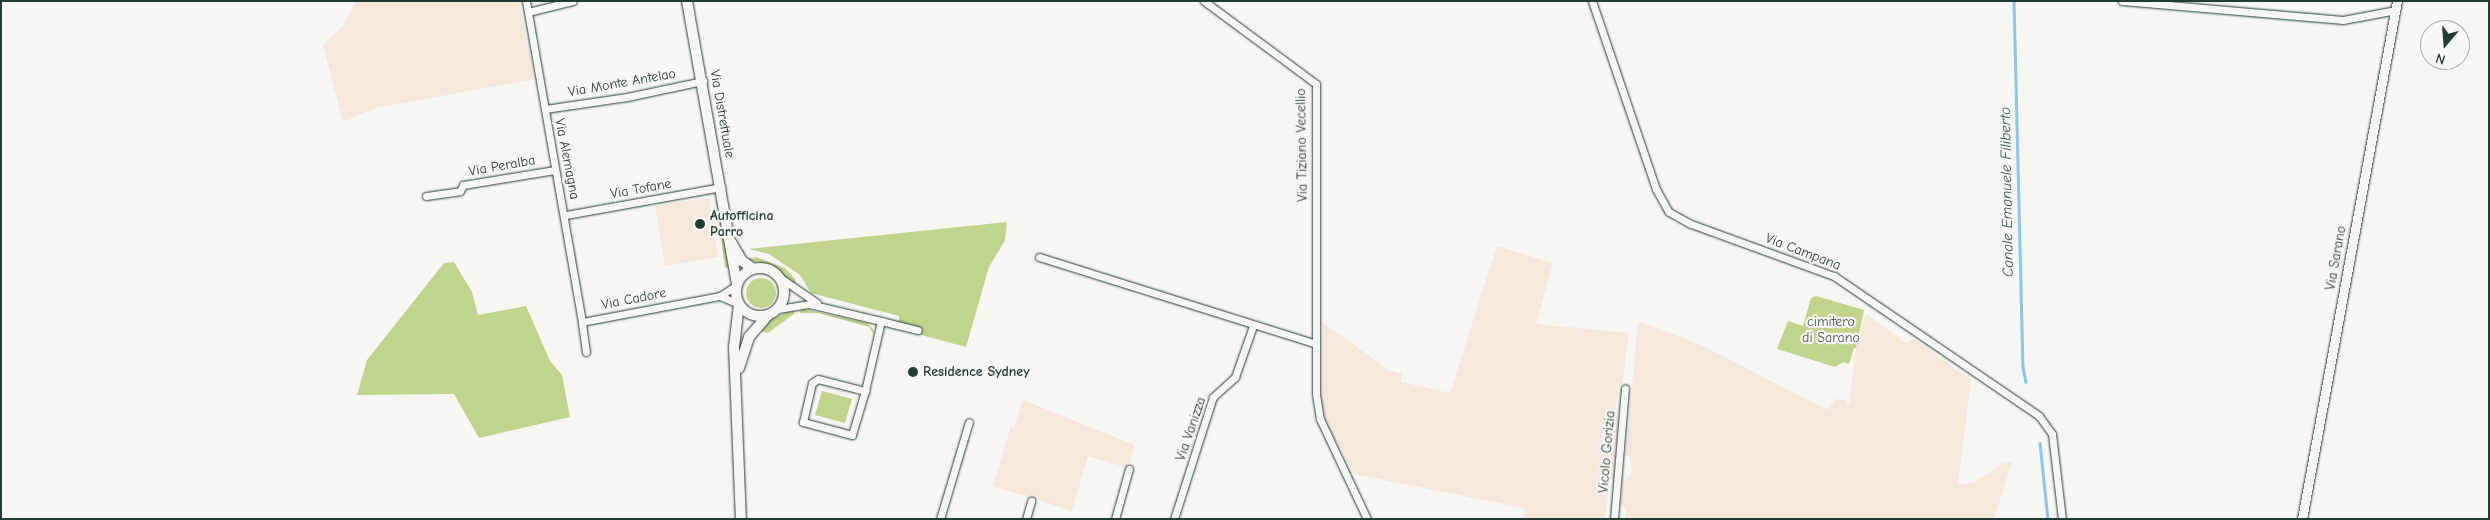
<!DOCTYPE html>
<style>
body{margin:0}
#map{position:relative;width:2490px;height:520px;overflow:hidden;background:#f6f6f2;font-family:"Comic Neue",sans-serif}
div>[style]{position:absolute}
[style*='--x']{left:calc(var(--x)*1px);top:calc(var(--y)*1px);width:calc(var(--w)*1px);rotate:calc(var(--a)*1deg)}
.built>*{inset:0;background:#f6e7db}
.green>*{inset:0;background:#c0d58b}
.round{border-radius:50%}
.stream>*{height:2.5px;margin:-1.25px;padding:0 1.25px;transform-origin:1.25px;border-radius:1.25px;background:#8ac7ea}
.roads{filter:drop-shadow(0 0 1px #1f3d34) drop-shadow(0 0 1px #1f3d34)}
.minor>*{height:7px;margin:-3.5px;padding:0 3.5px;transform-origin:3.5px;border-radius:3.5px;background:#f6f6f2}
.tertiary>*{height:9px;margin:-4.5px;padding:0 4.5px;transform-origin:4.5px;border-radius:4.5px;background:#f6f6f2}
.secondary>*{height:10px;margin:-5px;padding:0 5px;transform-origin:5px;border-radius:5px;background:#f6f6f2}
.secondary>.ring{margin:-5px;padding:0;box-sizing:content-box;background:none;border:10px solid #f6f6f2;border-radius:50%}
.dots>*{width:14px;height:14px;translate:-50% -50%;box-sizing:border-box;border:2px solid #f6f6f2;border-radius:50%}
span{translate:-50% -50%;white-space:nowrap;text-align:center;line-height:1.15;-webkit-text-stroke:4.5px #f6f6f2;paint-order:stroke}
.street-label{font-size:14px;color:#1f3d34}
.poi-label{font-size:14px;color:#1f3d34;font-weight:700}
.left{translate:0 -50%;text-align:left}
.park-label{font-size:14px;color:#3f5b45}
.water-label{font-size:15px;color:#345958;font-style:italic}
.frame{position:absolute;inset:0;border:2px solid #1f3d34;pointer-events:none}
.north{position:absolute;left:2420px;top:20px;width:50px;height:50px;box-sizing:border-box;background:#f6f6f2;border:1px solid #a0aca6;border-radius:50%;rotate:198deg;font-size:14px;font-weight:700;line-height:20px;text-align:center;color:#1f3d34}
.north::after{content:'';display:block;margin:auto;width:18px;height:22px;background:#1f3d34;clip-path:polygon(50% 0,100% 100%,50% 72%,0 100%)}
</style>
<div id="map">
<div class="built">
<div style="clip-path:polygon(356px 1px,519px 1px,534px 79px,376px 108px,343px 122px,323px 45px,344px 25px)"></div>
<div style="clip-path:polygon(709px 198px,718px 257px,665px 266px,655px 206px)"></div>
<div style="clip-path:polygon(1497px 246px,1553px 263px,1536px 324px,1629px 333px,1622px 385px,1618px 387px,1615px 416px,1620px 417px,1614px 480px,1610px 479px,1605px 519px,1523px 519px,1525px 508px,1354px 474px,1323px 417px,1320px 396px,1322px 322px,1390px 371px,1402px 374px,1401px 382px,1450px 393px)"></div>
<div style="clip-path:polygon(1866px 314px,1906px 343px,1914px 339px,1971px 380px,1958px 485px,1975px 482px,2001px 464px,2012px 462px,1994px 519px,1625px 519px,1626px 510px,1621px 504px,1623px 481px,1631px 475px,1632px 463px,1626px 453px,1638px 321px,1701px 345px,1828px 410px,1835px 399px,1846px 400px,1849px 406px,1856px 348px)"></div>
<div style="clip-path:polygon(1023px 400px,1135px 445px,1128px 468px,1088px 456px,1072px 511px,993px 486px,1011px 426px,1014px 427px)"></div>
</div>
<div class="green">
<div style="clip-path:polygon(716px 197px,729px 268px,728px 268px,725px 267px)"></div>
<div style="clip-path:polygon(1007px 222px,1005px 240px,989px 267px,966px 347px,899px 329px,899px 316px,811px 293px,800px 275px,769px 254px,748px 249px)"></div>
<div style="clip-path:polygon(756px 257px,785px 268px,795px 279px,797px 288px,773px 268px,747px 259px)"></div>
<div style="clip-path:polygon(454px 262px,472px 292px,478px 315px,526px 306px,550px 361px,562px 375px,570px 417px,479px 438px,454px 394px,357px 395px,367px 360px,444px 263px)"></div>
<div class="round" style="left:746px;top:278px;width:30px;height:30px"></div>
<div style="clip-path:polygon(1816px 296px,1864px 310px,1856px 348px,1854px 348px,1849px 364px,1843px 362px,1835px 367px,1777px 349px,1788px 321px,1803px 326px,1811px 298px)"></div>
<div style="clip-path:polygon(795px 308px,794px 314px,768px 333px,759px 331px,770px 320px)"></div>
<div style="clip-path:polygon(799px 308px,867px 323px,873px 329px,874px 335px,869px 327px,818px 313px,801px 313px)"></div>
<div style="clip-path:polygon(822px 391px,852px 399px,845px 423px,815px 415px)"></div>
</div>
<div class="stream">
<div style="--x:2014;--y:1;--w:366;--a:88.6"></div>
<div style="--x:2023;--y:367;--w:15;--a:79"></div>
<div style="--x:2040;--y:443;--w:76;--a:84"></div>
</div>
<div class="roads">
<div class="minor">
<div style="--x:526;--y:1;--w:326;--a:80.1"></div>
<div style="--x:1204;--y:1;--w:139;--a:36.5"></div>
<div style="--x:1316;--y:84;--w:310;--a:90"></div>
<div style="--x:1316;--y:394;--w:25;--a:81"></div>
<div style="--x:1320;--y:419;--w:110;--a:64.8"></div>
<div style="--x:1592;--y:1;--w:199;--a:71.2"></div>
<div style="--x:1656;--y:189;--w:26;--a:61"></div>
<div style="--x:1669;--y:212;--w:25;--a:29"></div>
<div style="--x:1691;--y:224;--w:152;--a:20"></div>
<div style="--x:1834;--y:276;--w:248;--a:34.3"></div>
<div style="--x:2039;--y:416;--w:22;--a:54"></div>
<div style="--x:2052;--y:434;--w:86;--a:83.3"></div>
<div style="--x:2122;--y:1;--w:222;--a:4.9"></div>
<div style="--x:2343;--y:20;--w:54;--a:-10.7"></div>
<div style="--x:528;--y:12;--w:46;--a:-13.7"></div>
<div style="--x:545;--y:109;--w:83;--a:-8.3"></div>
<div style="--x:627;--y:97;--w:78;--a:-11.9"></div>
<div style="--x:426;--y:196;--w:34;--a:-8"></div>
<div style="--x:460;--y:191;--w:7;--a:-63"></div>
<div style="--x:463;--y:185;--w:93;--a:-9.3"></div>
<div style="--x:566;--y:215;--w:158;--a:-10.2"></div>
<div style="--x:1039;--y:257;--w:290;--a:17.4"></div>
<div style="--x:779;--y:277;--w:46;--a:34.4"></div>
<div style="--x:737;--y:285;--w:20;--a:147"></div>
<div style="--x:720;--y:296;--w:21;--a:23"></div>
<div style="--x:778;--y:309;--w:31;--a:-9"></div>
<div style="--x:809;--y:304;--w:74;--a:13.3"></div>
<div style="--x:881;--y:321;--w:72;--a:102.9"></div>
<div style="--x:881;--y:321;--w:38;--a:14"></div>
<div style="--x:586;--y:352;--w:30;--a:-98"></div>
<div style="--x:582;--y:322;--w:140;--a:-10.7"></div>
<div style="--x:818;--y:379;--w:49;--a:14.3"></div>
<div style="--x:865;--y:391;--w:46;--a:106.5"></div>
<div style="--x:852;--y:435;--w:51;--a:-165.1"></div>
<div style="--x:803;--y:422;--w:40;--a:-77"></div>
<div style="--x:812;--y:383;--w:7;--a:-34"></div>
<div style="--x:940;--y:519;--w:101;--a:-73.4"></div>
<div style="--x:1026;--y:519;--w:19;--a:-74"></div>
<div style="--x:1115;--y:519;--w:52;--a:-74.4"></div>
<div style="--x:1174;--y:519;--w:128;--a:-72.3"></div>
<div style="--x:1213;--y:397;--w:30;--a:-42"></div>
<div style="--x:1235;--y:377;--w:54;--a:-70.6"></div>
<div style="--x:1614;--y:519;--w:131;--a:-85.2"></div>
</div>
<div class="tertiary">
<div style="--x:2302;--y:519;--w:527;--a:-79.61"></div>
</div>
<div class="secondary">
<div style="--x:687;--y:1;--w:288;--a:80"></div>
<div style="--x:731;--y:242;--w:22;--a:60"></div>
<div style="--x:742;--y:261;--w:14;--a:34"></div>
<div class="ring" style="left:736px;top:268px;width:38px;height:38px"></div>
<div style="--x:739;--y:304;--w:43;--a:96.6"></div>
<div style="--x:734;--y:347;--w:172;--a:87.7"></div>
<div style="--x:739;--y:368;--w:33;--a:-72"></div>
<div style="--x:749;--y:337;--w:29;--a:-49"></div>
</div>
</div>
<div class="dots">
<div style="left:700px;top:224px;background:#1f3d34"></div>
<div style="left:913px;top:372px;background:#1f3d34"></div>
</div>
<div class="street-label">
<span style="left:622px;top:83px;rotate:-10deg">Via Monte Antelao</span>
<span style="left:722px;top:114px;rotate:80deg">Via Distrettuale</span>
<span style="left:1302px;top:145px;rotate:-91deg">Via Tiziano Vecellio</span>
<span style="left:567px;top:159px;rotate:79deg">Via Alemagna</span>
<span style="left:502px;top:166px;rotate:-10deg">Via Peralba</span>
<span style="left:641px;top:189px;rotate:-10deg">Via Tofane</span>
<span style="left:1803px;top:252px;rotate:21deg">Via Campana</span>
<span style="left:2336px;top:258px;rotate:-80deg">Via Sarano</span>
<span style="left:634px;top:299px;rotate:-11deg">Via Cadore</span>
<span style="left:1191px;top:429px;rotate:-71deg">Via Vanizza</span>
<span style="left:1607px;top:452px;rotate:-85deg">Vicolo Gorizia</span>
</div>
<div class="poi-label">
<span class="left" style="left:710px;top:224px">Autofficina<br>Parro</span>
<span class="left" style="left:923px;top:372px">Residence Sydney</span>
</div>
<div class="park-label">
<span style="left:1831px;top:330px">cimitero<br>di Sarano</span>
</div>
<div class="water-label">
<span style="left:2007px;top:192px;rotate:-91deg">Canale Emanuele Filiberto</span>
</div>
<div class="frame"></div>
<div class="north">N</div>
</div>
